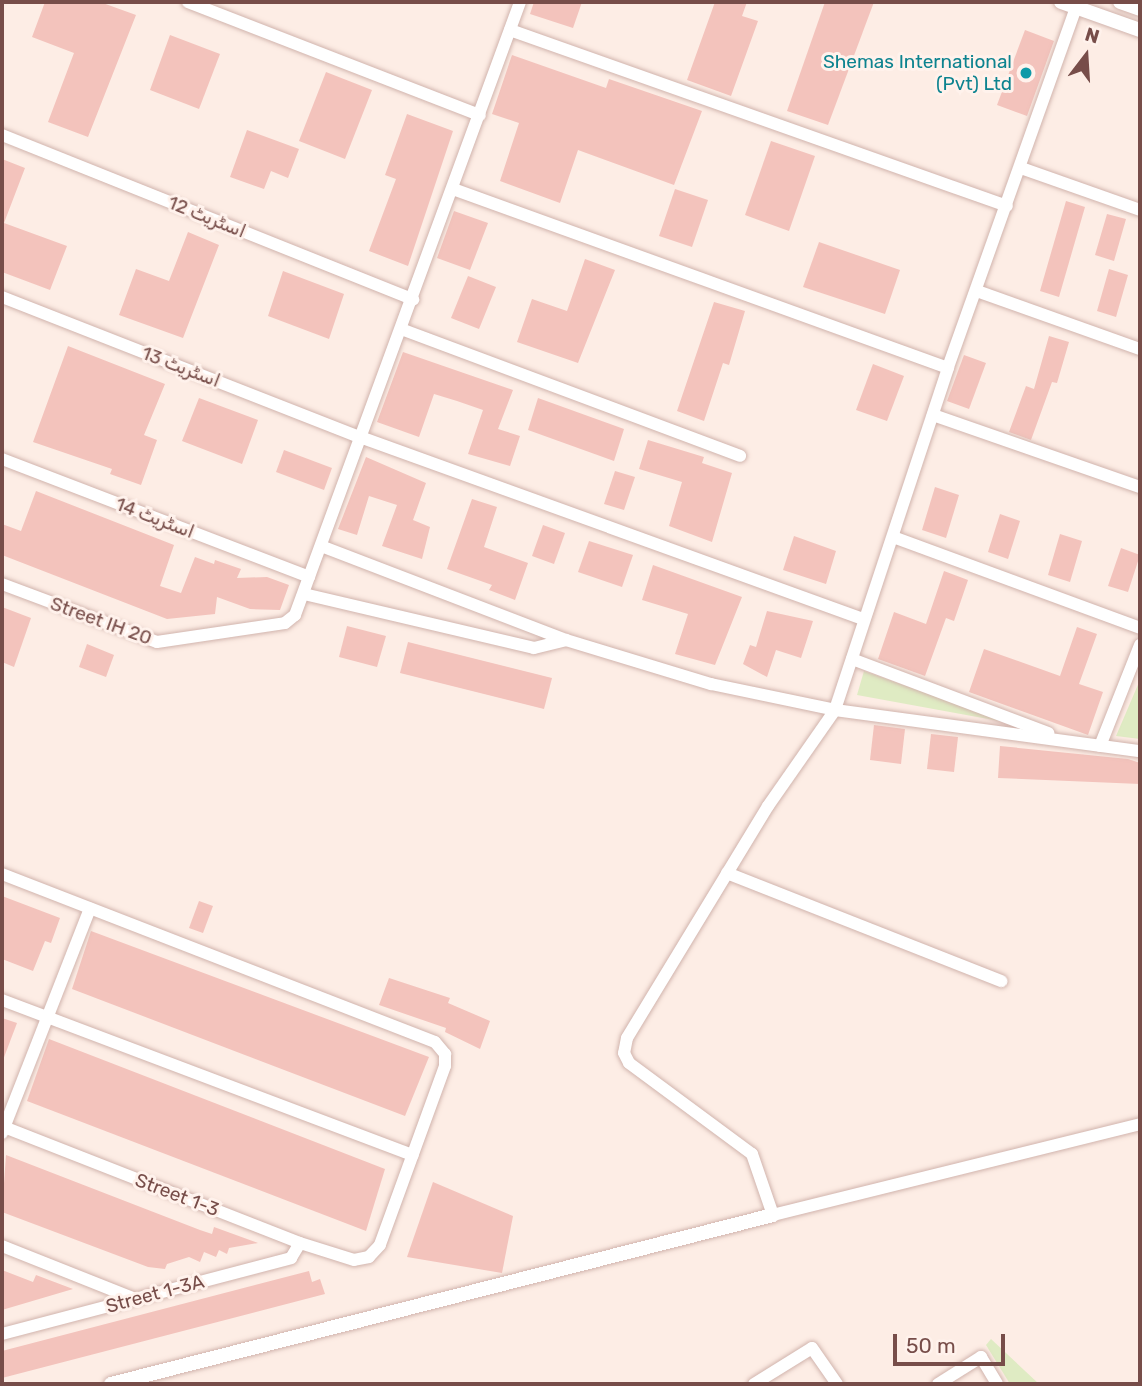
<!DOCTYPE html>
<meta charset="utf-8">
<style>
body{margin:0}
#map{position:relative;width:1142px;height:1386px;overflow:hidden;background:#fdede5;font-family:Rubik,Vazirmatn,sans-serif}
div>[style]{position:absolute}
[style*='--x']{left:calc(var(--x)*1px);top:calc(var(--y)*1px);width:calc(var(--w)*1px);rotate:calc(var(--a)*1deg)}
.green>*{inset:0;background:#dfebc3}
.building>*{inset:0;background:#f3c3bc}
.roads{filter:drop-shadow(0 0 2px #d1b4ad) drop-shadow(0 0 2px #d1b4ad)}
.minor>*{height:12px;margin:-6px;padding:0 6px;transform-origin:6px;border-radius:6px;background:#fff}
.tertiary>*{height:14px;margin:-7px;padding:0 7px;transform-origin:7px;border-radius:7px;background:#fff}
.dots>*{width:19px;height:19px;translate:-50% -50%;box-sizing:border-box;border:4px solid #fff2ec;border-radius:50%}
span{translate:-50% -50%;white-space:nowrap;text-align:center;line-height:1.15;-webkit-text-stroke:6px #fff2ec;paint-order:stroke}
.culture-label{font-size:19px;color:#0d838f}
.right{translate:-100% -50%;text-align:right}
.street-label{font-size:19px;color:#774d49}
.frame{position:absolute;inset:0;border:4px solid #774d49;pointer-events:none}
.north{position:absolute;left:1051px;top:21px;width:70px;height:70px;-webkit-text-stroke:5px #fff2ec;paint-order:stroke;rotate:17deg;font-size:19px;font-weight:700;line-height:28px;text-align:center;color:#774d49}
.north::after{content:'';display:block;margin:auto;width:24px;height:32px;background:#774d49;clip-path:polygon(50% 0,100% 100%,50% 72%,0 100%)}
.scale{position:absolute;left:893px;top:1334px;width:112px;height:32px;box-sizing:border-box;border:4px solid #774d49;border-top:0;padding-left:9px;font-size:21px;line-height:24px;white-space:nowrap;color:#774d49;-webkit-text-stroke:5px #fff2ec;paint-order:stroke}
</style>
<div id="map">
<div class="green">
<div style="clip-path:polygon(864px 671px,1010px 723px,857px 695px)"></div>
<div style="clip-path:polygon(1140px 680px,1140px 739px,1116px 736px)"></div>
<div style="clip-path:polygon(991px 1339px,1039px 1384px,1010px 1384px,986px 1345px)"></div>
</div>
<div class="building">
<div style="clip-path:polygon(45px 2px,100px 2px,136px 15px,88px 137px,48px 122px,74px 53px,32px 37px)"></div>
<div style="clip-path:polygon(534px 2px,582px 2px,573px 28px,530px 14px)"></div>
<div style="clip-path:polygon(715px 2px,747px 2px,742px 16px,758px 21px,731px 96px,687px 80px)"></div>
<div style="clip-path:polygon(825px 2px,874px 2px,828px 125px,787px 111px)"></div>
<div style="clip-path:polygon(1025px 30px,1054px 41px,1027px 116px,997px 105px)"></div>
<div style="clip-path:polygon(170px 35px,220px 54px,199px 109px,150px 90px)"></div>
<div style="clip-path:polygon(512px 55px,606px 88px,609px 79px,702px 111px,674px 185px,578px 150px,560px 203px,500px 181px,519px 123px,492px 114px)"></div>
<div style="clip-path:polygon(326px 72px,372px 90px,345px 159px,299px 141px)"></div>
<div style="clip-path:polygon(407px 114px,453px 131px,408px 266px,369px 251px,396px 179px,385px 175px)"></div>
<div style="clip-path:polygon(247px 130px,299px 149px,288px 178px,271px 171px,264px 189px,230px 177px)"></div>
<div style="clip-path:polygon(771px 141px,815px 156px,789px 231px,745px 215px)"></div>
<div style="clip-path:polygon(2px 159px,25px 168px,4px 223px,67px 246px,50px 290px,2px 272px)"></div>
<div style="clip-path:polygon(675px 189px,708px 200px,692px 247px,659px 236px)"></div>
<div style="clip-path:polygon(1066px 201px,1085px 207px,1059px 297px,1040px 291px)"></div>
<div style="clip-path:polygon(454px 211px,488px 223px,470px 270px,437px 258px)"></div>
<div style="clip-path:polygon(1107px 214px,1126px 219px,1114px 261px,1095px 255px)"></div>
<div style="clip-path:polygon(188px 232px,219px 245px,183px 338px,119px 315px,136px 269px,169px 281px)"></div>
<div style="clip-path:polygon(819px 242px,900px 270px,885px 314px,803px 287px)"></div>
<div style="clip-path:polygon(585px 259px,615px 270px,578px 363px,517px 342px,532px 299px,567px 311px)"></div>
<div style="clip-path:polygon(1109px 269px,1128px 275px,1116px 317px,1097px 311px)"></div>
<div style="clip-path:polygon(283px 271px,344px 294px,329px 339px,268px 316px)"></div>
<div style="clip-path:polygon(468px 276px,496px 287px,479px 329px,451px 318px)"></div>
<div style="clip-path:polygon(714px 302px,745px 311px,729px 365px,723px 363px,704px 421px,677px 411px)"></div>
<div style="clip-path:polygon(1049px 336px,1069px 342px,1057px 383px,1052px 382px,1031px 440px,1009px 432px,1026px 386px,1034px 389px)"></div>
<div style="clip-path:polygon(68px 346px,165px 384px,144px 435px,157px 440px,141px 485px,110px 474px,112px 469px,33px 442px)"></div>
<div style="clip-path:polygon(403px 352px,513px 390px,498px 429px,520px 436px,510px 466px,468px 454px,483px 410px,457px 401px,434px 394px,419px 437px,377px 422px)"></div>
<div style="clip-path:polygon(964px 355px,986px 363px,969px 409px,947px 401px)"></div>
<div style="clip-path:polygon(873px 364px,904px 376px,887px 421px,856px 410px)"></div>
<div style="clip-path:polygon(199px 398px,258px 420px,242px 464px,182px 441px)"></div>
<div style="clip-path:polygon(538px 398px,624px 429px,614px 461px,528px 430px)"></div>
<div style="clip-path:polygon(648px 440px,704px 457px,702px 463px,732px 473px,712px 542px,669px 526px,682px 482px,639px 469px)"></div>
<div style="clip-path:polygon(284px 450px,332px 468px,324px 490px,276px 472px)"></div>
<div style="clip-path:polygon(366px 457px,426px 483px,413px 520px,430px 527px,422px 559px,382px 546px,397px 505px,369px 496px,357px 535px,338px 529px)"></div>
<div style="clip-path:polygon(615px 471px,635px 477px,624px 510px,604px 504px)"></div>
<div style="clip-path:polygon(935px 487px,959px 495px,946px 538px,922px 530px)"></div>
<div style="clip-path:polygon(36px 491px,174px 545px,160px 586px,181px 593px,195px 557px,214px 564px,215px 560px,241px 569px,237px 578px,267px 577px,289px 585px,280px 610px,250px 609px,217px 597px,215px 614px,167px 619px,2px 555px,2px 524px,21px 531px)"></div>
<div style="clip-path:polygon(472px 499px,497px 507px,484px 547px,528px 563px,515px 600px,489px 590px,492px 585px,447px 569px)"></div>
<div style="clip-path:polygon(1000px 514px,1020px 521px,1008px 559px,988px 552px)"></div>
<div style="clip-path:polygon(543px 525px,565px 533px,554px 564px,532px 556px)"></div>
<div style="clip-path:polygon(1060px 534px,1082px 541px,1070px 582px,1048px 575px)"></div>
<div style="clip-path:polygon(794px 536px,836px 551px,826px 584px,783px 570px)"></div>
<div style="clip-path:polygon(589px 541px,633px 555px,622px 587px,578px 572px)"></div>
<div style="clip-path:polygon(1121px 548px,1140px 555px,1128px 592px,1108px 586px)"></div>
<div style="clip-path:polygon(653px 565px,742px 597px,715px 665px,675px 654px,688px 614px,642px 600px)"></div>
<div style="clip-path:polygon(944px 571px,968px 580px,954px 621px,946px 618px,925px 676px,878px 659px,894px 612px,926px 624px)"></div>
<div style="clip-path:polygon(2px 607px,31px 618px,14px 667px,2px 662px)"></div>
<div style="clip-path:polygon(767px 611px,813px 621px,801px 658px,776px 650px,767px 677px,743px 664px,750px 645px,756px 647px)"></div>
<div style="clip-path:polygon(347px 626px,386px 636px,377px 667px,339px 657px)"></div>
<div style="clip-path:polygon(1077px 627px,1097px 634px,1079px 684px,1103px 692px,1088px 735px,969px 692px,984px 649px,1060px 676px)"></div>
<div style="clip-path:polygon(408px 642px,552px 678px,544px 709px,400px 673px)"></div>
<div style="clip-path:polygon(87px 644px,114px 655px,106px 677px,79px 667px)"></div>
<div style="clip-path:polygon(874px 725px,905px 729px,901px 764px,870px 760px)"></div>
<div style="clip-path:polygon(931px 734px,958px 737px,954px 772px,927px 769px)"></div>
<div style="clip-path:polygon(1000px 746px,1128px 759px,1140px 763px,1140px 784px,998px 778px)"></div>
<div style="clip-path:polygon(2px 896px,60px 918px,51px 943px,45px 941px,33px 971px,2px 959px)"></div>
<div style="clip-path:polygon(199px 901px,213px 906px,203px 933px,189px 928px)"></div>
<div style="clip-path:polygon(91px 931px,429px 1057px,405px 1116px,72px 989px)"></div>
<div style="clip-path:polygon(389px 978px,450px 998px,448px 1003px,490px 1021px,480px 1049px,445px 1032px,446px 1028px,379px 1005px)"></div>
<div style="clip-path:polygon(2px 1018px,17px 1023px,3px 1060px,2px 1059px)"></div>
<div style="clip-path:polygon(49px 1039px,385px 1169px,366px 1231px,27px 1101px)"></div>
<div style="clip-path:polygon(6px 1155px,200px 1230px,212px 1234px,214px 1227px,258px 1243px,229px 1248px,227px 1254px,219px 1250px,216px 1257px,204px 1252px,200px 1262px,189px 1257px,167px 1264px,165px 1269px,148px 1267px,2px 1212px)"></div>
<div style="clip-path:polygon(433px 1182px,513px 1216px,502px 1273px,407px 1257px)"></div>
<div style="clip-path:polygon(2px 1270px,33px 1282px,36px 1275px,73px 1289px,2px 1310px)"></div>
<div style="clip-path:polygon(309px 1271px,312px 1282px,320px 1279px,325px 1294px,2px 1378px,2px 1351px)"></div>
</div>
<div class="roads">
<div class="minor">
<div style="--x:188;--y:2;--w:313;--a:21.2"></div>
<div style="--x:1078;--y:2;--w:388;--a:109.6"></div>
<div style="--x:948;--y:368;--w:360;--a:108.3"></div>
<div style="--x:835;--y:710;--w:117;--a:124.9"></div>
<div style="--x:768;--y:806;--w:271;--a:121.3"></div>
<div style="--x:627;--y:1038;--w:15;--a:101"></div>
<div style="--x:624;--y:1053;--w:11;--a:63"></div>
<div style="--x:629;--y:1063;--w:153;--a:36.5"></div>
<div style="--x:752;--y:1154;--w:65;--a:71"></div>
<div style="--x:773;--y:1215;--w:378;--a:-13.9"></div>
<div style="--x:510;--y:30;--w:527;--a:19.5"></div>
<div style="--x:2;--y:135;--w:443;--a:21.8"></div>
<div style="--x:1021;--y:168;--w:126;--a:19.4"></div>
<div style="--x:453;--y:189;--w:526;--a:19.88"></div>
<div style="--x:977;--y:291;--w:173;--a:19.6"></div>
<div style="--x:2;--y:297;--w:384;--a:21.4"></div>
<div style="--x:360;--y:437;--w:535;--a:19.89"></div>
<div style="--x:401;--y:329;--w:362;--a:20.5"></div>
<div style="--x:933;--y:415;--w:219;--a:19.2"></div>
<div style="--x:2;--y:459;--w:329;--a:21"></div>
<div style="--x:893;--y:537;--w:263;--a:20.2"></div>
<div style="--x:321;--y:546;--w:262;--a:21"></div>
<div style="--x:566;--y:640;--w:152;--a:16.9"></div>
<div style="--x:711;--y:684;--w:127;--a:11.8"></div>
<div style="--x:835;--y:710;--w:308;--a:7.7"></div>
<div style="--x:2;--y:584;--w:165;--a:20.5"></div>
<div style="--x:157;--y:642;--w:129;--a:-8.4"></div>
<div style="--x:285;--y:623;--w:13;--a:-39"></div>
<div style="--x:295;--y:615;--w:653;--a:-69.84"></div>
<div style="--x:304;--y:594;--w:236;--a:13.2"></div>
<div style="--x:534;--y:648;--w:33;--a:-14"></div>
<div style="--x:852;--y:659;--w:210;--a:20.7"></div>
<div style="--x:1100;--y:746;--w:109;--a:-68.4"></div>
<div style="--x:727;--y:873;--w:295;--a:21.5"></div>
<div style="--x:2;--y:874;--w:464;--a:21.2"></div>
<div style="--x:435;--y:1042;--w:16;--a:50"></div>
<div style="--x:445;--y:1054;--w:12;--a:90"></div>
<div style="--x:445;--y:1066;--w:190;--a:110"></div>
<div style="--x:380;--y:1245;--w:16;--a:133"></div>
<div style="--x:369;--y:1257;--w:15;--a:169"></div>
<div style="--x:354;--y:1260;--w:57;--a:-162.5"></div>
<div style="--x:300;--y:1243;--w:320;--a:-158.6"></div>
<div style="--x:2;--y:1000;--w:439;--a:20.7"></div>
<div style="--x:2;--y:1133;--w:241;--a:-68.6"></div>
<div style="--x:2;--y:1246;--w:143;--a:21.7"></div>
<div style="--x:2;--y:1334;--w:299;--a:-14.7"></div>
<div style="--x:291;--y:1258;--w:17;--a:-59"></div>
<div style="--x:754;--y:1384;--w:68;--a:-31.8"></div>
<div style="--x:812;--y:1348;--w:44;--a:55.2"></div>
<div style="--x:938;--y:1384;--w:51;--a:-32.1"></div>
<div style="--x:981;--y:1357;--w:31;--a:59"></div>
</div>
<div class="tertiary">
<div style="--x:1061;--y:2;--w:84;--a:19.5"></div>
<div style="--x:1120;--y:2;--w:21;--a:19"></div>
<div style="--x:111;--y:1384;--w:683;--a:-14.32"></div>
</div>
</div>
<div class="dots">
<div style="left:1026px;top:73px;background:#0f9aa8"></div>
</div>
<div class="culture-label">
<span class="right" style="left:1012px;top:73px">Shemas International<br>(Pvt) Ltd</span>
</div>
<div class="street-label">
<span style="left:207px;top:217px;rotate:22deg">اسٹریٹ 12</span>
<span style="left:181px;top:367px;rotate:21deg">اسٹریٹ 13</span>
<span style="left:155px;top:518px;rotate:21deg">اسٹریٹ 14</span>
<span style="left:101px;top:621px;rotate:20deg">Street IH 20</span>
<span style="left:177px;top:1195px;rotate:21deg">Street 1-3</span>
<span style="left:155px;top:1294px;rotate:-15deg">Street 1-3A</span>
</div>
<div class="frame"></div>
<div class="north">N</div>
<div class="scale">50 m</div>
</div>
